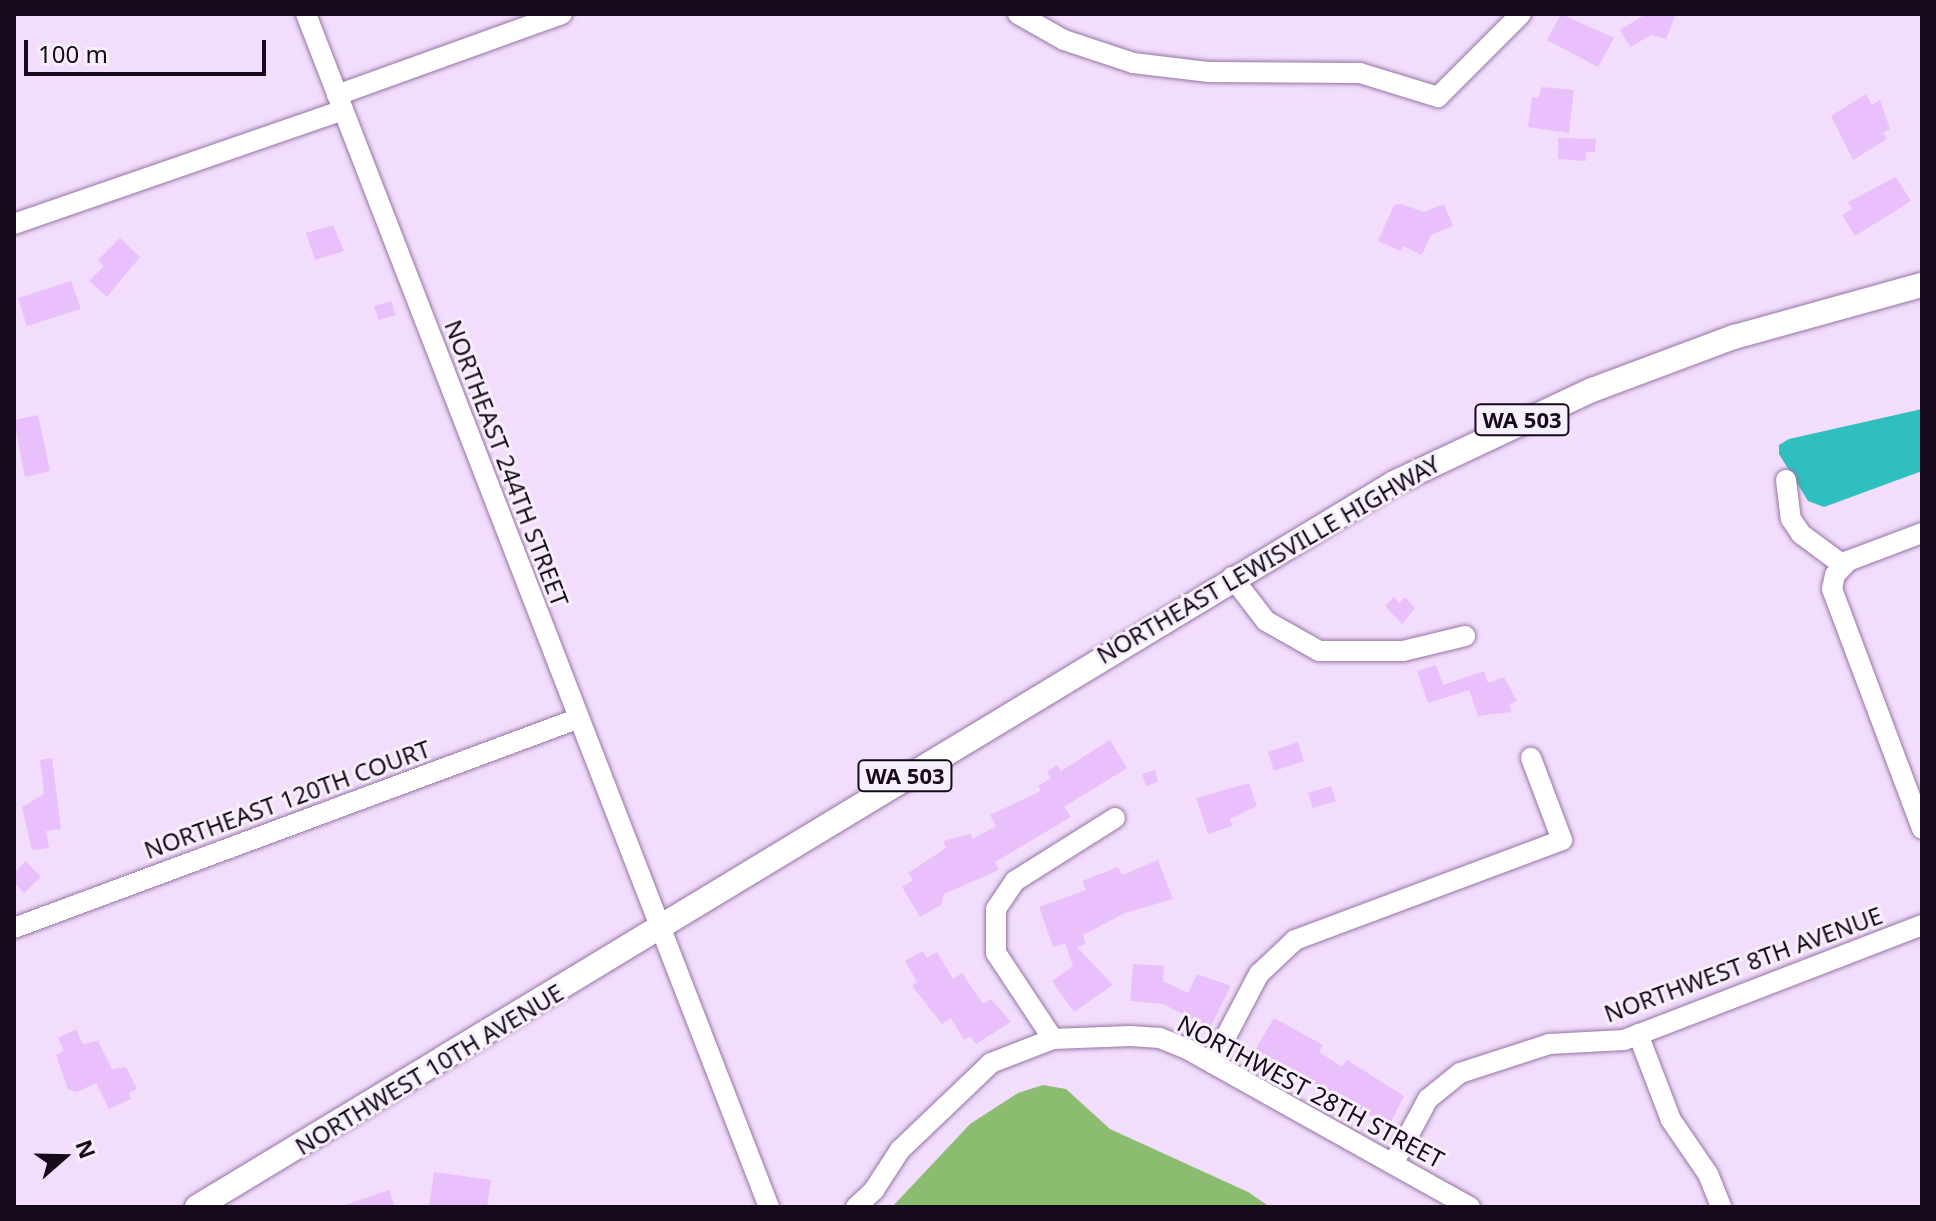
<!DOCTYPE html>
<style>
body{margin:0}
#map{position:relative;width:1936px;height:1221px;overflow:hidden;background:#f2ddfc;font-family:"Noto Sans",sans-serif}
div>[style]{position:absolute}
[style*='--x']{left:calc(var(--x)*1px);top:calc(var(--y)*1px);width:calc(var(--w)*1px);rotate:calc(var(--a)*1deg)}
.forest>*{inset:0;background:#8cbc70}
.water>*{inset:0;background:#2fbfbe}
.building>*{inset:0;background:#e9c0fc}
.roads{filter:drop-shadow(0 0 2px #9675a5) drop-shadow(0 0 2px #9675a5)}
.minor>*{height:20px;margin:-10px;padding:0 10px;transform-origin:10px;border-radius:10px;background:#fff}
.major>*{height:24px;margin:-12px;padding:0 12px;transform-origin:12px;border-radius:12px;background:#fff}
span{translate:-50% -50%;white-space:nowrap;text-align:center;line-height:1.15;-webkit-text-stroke:6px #f7f0fb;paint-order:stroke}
.shield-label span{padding:2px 6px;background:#f7f0fb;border:2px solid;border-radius:6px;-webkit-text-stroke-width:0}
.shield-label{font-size:22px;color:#16091b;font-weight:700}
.street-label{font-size:24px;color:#16091b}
.frame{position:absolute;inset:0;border:16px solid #16091b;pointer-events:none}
.north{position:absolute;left:24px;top:1117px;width:80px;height:80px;-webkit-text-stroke:6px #f7f0fb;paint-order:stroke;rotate:70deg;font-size:22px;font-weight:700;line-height:32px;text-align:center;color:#16091b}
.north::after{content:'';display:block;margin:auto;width:28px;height:36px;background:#16091b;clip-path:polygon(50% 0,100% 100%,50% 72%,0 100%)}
.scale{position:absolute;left:24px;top:40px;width:242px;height:36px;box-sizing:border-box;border:4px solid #16091b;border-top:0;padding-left:10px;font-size:24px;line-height:28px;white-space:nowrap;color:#16091b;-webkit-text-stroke:6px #f7f0fb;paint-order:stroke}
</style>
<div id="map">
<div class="forest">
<div style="clip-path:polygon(1043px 1085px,1066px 1089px,1110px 1129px,1248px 1192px,1270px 1207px,892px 1207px,970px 1124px,1018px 1093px)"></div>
</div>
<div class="water">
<div style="clip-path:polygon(1922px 409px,1922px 471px,1824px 507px,1808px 501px,1779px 454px,1779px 445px,1789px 439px)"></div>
</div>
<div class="building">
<div style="clip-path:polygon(1561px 14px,1614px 38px,1598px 67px,1547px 40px)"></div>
<div style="clip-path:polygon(1646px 14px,1676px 14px,1666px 39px,1651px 35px,1630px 47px,1620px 30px)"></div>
<div style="clip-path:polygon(1542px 87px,1574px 90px,1569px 133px,1528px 127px,1532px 97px,1538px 98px)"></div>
<div style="clip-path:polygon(1866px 94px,1872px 105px,1880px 100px,1890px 129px,1883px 133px,1887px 139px,1853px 160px,1831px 116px)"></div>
<div style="clip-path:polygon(1558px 138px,1596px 139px,1595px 152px,1586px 152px,1586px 161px,1558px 159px)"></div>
<div style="clip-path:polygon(1896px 177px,1911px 201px,1855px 236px,1842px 215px,1852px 209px,1848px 202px)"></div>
<div style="clip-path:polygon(1401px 204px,1424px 212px,1444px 204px,1453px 226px,1431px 235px,1422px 255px,1403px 246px,1400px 251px,1378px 241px,1394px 205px)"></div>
<div style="clip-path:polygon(333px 225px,344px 251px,315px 260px,306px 233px)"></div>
<div style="clip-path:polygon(120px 238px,140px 257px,107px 297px,89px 281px,104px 266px,98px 260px)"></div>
<div style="clip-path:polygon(71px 281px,81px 309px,27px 326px,18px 298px)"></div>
<div style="clip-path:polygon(391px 301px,396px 315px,379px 320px,374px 306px)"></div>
<div style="clip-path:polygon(38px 415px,50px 471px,25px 477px,14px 420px)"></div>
<div style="clip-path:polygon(1394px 597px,1399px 603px,1405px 597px,1415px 608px,1402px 624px,1385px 606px)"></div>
<div style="clip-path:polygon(1436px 665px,1443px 685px,1484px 671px,1488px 683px,1504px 677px,1517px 701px,1509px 704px,1512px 712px,1478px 716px,1469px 690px,1428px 703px,1417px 671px)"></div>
<div style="clip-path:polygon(1110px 740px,1127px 768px,1064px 807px,1071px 817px,995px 862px,999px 870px,944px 894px,941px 905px,920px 917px,902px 887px,913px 880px,908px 873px,946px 848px,943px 841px,970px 834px,973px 839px,996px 826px,990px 815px,1041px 791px,1038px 786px,1051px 778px,1047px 772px,1057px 765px,1061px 771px)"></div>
<div style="clip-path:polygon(1298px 742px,1304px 761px,1274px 771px,1268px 752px)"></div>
<div style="clip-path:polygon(52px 758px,61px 829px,46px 831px,49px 848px,32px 850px,22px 807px,44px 794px,40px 760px)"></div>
<div style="clip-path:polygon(1155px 770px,1158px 782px,1146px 786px,1142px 774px)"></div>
<div style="clip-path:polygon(1249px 783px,1257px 806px,1230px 819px,1232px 826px,1208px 834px,1196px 798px)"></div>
<div style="clip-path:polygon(1331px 786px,1336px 801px,1313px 808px,1308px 793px)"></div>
<div style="clip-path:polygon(1158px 860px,1173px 899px,1125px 913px,1083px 935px,1086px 944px,1077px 947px,1113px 985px,1074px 1012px,1052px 981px,1073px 966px,1065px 943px,1053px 947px,1039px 907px,1086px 890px,1082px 881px,1118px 867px,1122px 875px)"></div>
<div style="clip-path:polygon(26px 861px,41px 877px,24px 893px,14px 882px,14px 873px)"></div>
<div style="clip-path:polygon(923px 951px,927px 958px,937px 952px,953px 979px,962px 973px,983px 1004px,991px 999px,1011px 1022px,976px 1044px,970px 1036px,964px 1040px,951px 1018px,942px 1024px,912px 986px,917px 982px,905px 961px)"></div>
<div style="clip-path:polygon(1133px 964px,1164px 966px,1163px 981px,1188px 993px,1197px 974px,1231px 986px,1210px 1028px,1163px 1004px,1130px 1001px)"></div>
<div style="clip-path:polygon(1274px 1018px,1323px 1045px,1319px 1052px,1342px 1067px,1347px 1060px,1404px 1096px,1389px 1126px,1255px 1050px)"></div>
<div style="clip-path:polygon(76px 1029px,83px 1044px,98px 1041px,112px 1069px,126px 1067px,137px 1089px,129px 1093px,131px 1099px,109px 1109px,96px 1083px,77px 1092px,68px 1089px,56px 1055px,64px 1051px,58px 1038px)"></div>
<div style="clip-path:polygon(434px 1172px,491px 1180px,487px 1207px,429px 1207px)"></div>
<div style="clip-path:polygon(389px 1190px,395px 1207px,346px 1207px,345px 1205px)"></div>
</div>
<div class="roads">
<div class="minor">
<div style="--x:306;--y:14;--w:1280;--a:68.79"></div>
<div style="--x:1018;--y:14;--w:53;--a:29.5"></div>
<div style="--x:1064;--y:40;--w:73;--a:18.4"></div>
<div style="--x:1133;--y:63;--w:77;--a:6.8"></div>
<div style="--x:1209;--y:72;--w:151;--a:0.4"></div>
<div style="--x:1360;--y:73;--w:82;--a:17.1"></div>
<div style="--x:1438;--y:97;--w:117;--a:-45"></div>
<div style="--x:337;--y:95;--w:239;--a:-19.8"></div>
<div style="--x:14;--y:224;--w:348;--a:-19.1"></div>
<div style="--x:1786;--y:480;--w:39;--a:83"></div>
<div style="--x:1791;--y:519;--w:18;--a:56"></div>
<div style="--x:1801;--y:534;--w:52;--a:36.4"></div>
<div style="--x:1922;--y:533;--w:79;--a:159.3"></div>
<div style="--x:1848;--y:561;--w:19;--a:133"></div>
<div style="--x:1835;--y:575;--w:14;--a:102"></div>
<div style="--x:1832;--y:589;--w:256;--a:69.4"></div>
<div style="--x:1232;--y:577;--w:56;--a:52.3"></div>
<div style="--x:1266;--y:621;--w:61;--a:29.5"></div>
<div style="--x:1319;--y:651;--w:84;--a:0"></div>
<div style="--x:1403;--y:651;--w:64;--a:-13.6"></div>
<div style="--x:14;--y:928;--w:601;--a:-20.37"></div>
<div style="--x:1638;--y:1034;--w:92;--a:69"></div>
<div style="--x:1671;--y:1120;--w:65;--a:55.6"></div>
<div style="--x:1708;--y:1174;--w:35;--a:68"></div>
<div style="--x:1053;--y:1039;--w:103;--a:-123.5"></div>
<div style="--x:996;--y:953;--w:44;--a:-90"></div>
<div style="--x:996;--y:909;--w:34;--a:-56"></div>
<div style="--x:1015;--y:881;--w:118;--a:-32.2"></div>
<div style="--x:1212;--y:1063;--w:101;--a:-62.2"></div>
<div style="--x:1259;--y:974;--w:50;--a:-43.4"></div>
<div style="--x:1295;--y:940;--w:285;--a:-20.5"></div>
<div style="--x:1562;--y:840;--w:88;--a:-110.7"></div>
<div style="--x:1393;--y:1164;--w:74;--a:-61.7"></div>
<div style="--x:1428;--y:1099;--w:41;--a:-39.1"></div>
<div style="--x:1460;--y:1073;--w:94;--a:-18"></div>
<div style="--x:1549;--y:1044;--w:75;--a:-3.1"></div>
<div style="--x:1624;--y:1040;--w:319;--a:-21.1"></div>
<div style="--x:856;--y:1207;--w:25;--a:-43"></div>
<div style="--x:874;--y:1190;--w:48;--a:-57"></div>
<div style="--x:900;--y:1150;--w:126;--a:-43.7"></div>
<div style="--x:991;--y:1063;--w:66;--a:-21.2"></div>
<div style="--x:1053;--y:1039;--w:77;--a:-2.2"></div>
<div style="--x:1130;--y:1036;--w:30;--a:4"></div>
<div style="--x:1160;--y:1038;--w:29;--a:22"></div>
<div style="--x:1187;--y:1049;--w:324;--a:29.2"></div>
</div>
<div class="major">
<div style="--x:197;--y:1207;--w:1399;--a:-31.17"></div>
<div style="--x:1394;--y:483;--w:219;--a:-25.2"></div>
<div style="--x:1592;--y:390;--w:152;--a:-20.5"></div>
<div style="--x:1734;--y:337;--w:195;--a:-15.5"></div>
</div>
</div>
<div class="shield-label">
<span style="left:1522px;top:420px">WA 503</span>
<span style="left:905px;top:776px">WA 503</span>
</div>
<div class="street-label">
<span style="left:507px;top:463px;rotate:69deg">NORTHEAST 244TH STREET</span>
<span style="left:1268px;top:559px;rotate:-30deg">NORTHEAST LEWISVILLE HIGHWAY</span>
<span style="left:287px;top:799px;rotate:-20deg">NORTHEAST 120TH COURT</span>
<span style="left:1743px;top:964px;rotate:-20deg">NORTHWEST 8TH AVENUE</span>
<span style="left:429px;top:1069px;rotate:-31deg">NORTHWEST 10TH AVENUE</span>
<span style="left:1311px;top:1091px;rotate:28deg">NORTHWEST 28TH STREET</span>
</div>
<div class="frame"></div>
<div class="north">N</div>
<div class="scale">100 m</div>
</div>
